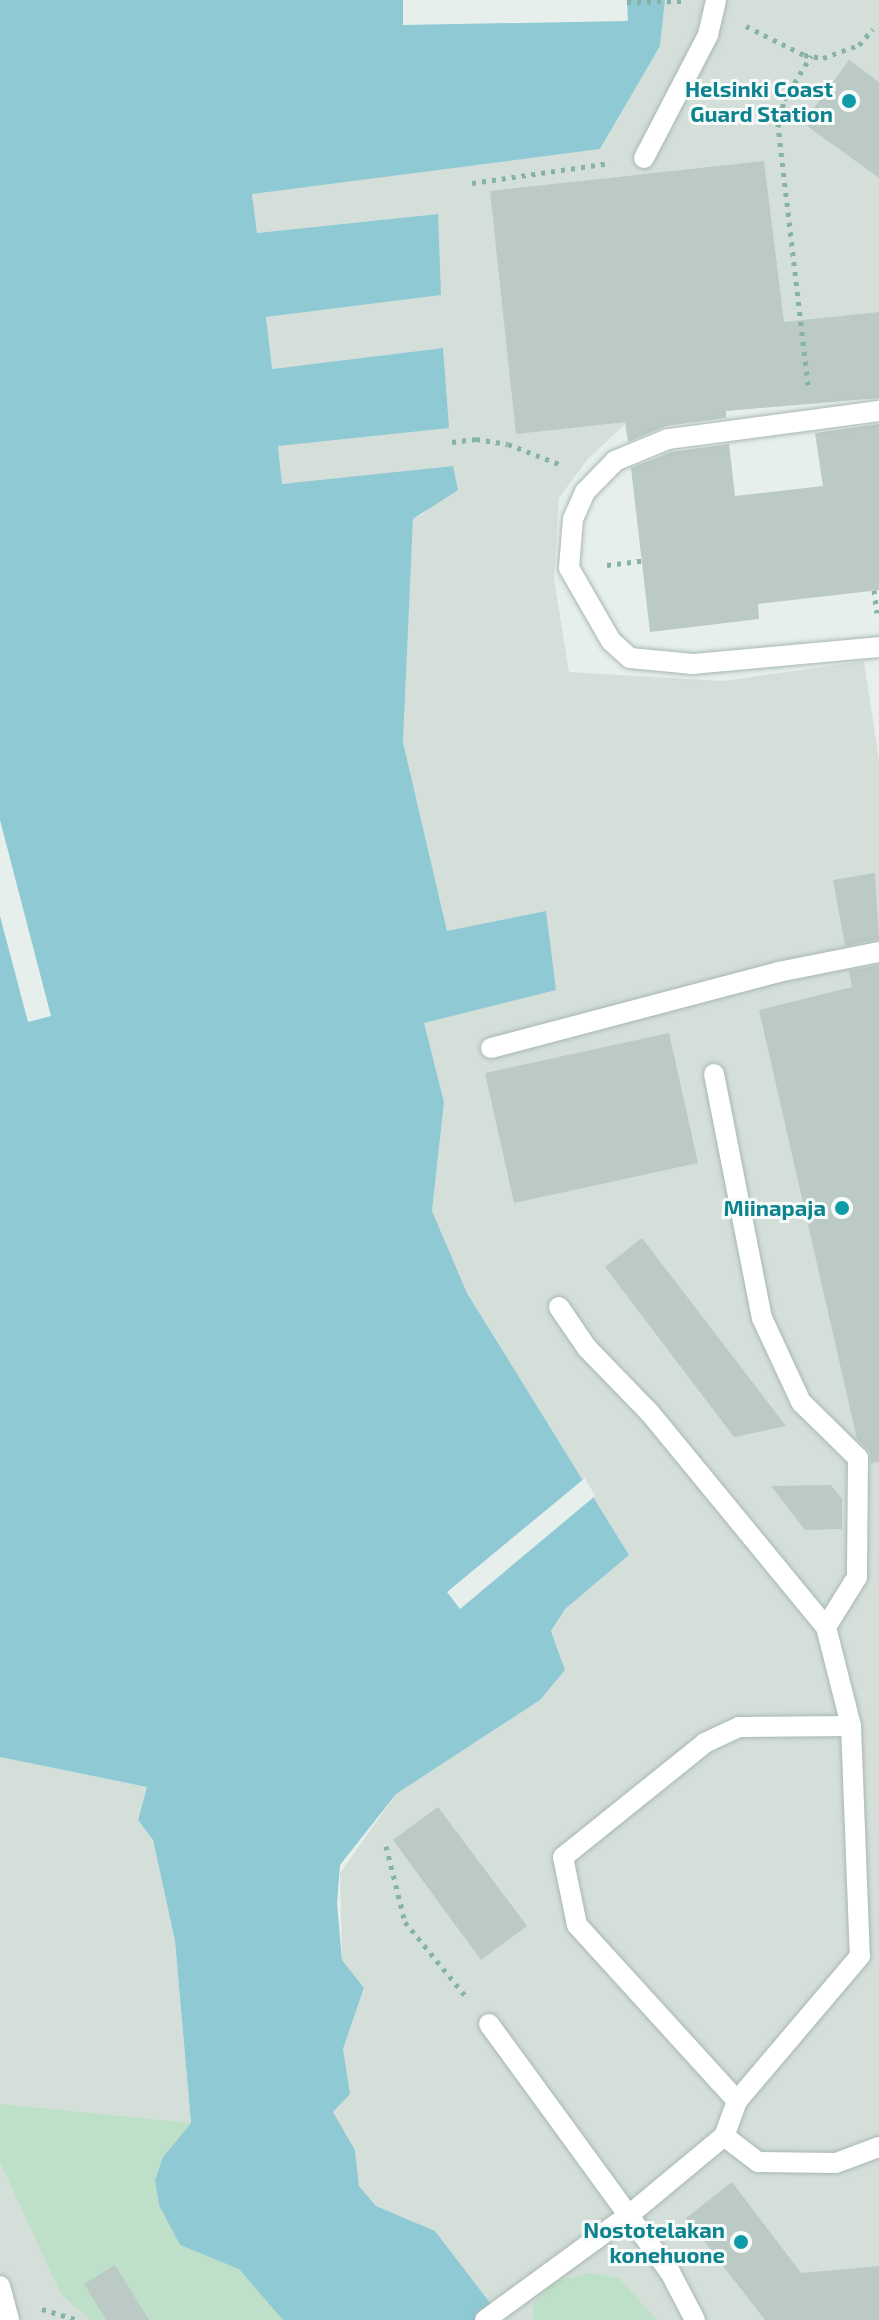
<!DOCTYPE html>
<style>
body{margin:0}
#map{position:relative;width:879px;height:2320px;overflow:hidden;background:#e6efeb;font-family:"Exo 2",sans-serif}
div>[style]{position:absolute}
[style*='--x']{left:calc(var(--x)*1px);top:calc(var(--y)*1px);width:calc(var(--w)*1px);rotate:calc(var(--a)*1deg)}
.built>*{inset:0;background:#d4dfda}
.green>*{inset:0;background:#bfe0c8}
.water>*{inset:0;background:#8ec9d4}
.pier>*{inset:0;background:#e6efeb}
.building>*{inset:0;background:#bbcac4}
.path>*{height:5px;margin-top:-2.5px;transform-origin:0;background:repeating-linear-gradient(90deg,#86b3a5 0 4px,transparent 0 10px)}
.roads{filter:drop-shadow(0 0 2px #a8b8b2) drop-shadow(0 0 2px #a8b8b2)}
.service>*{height:20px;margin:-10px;padding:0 10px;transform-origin:10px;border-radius:10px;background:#fff}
.dots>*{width:22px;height:22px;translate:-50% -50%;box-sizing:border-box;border:4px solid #f7fbf9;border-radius:50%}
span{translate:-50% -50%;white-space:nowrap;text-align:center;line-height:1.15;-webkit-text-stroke:6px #f7fbf9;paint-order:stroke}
.culture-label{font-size:22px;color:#0d838f;font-weight:700}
.right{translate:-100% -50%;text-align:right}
</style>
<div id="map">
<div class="built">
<div style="clip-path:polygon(665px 0,879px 0,879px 367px,627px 422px,587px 460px,559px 498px,554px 579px,569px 672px,723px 681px,864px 661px,879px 761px,879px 2320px,502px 2320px,435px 2231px,376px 2206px,359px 2186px,355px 2150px,333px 2112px,349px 2094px,343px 2049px,364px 1989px,342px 1960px,340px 1873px,396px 1794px,540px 1700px,565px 1670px,551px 1631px,565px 1608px,629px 1555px,467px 1293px,432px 1211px,444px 1102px,423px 1023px,556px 989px,447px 931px,403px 742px,413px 519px,424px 514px,452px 466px,282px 485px,278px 446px,443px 348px,271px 369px,266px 317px,440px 295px,438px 214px,257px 233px,252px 193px,600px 149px,660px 46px)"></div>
<div style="clip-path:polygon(0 1757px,147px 1787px,138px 1820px,153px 1840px,175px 1941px,191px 2123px,163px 2157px,283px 2320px,0 2320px)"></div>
</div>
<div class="green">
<div style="clip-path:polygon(0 2104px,191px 2123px,163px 2157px,155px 2180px,159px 2205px,180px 2245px,239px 2269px,283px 2320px,90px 2320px,61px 2294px,0 2162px)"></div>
<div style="clip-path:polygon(591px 2273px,619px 2278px,657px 2320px,533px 2320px,533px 2304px,554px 2281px)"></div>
</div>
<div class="water">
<div style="clip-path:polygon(0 0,665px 0,660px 46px,600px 149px,252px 194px,257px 233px,438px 214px,441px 295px,266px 317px,272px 369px,443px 348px,449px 428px,278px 446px,282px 484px,453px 466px,458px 490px,413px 519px,403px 742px,447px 931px,546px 911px,556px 990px,424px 1023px,444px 1102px,432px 1211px,467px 1293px,629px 1555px,565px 1609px,551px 1631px,565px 1670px,540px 1700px,396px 1794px,340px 1865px,337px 1903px,342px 1960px,364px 1988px,343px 2049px,350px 2094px,333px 2112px,355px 2150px,359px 2186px,376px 2206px,435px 2231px,503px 2320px,283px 2320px,239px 2269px,180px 2245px,159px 2205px,155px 2180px,163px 2157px,191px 2123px,175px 1941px,153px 1840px,138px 1820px,147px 1787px,0 1757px)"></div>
</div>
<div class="pier">
<div style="clip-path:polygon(403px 0,627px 0,628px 21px,403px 25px)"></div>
<div style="clip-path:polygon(0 820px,51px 1016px,28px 1022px,0 916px)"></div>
<div style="clip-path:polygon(585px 1478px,595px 1496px,460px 1609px,447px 1592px)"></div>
</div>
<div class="building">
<div style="clip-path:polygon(849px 60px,879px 82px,879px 178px,803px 123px)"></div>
<div style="clip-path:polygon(764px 161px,784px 322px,879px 312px,879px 398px,726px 411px,726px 418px,666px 426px,628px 442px,625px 422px,516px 434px,490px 191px)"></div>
<div style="clip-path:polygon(879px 424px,879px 590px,758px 604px,759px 619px,650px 632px,631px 468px,671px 452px,729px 444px,735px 496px,823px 486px,815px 433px)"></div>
<div style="clip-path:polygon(875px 873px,879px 939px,845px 946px,833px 880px)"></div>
<div style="clip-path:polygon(879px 965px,879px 1462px,871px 1463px,870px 1452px,857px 1439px,759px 1010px,852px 987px,849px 971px)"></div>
<div style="clip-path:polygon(669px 1033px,698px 1163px,514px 1203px,485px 1073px)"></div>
<div style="clip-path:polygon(642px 1238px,786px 1426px,734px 1437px,605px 1267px)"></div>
<div style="clip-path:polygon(831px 1485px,842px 1499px,842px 1529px,805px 1530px,771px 1486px)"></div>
<div style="clip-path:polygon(438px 1807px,527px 1926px,481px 1960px,393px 1840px)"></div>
<div style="clip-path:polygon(732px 2182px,801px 2273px,879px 2266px,879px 2320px,765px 2320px,686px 2218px)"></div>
<div style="clip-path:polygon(115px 2265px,149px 2320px,106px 2320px,84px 2284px)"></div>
</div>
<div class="path">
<div style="--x:627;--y:2;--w:55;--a:-1"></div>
<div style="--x:746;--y:26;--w:65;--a:26.6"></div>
<div style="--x:804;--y:55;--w:19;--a:9"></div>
<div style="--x:823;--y:58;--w:38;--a:-20"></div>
<div style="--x:859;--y:45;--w:21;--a:-49"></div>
<div style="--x:472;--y:183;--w:140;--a:-8.2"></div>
<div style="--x:808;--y:385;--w:260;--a:-96.6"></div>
<div style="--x:778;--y:127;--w:28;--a:-77"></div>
<div style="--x:784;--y:100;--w:52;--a:-58.5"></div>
<div style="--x:452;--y:442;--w:24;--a:-7"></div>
<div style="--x:476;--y:439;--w:32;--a:9"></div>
<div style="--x:508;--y:444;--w:58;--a:21.3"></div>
<div style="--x:607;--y:565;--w:35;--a:-7"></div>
<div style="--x:874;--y:590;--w:23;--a:83"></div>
<div style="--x:386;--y:1846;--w:78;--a:76"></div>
<div style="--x:405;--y:1922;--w:99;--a:50.7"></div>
<div style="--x:42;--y:2309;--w:38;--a:17"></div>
</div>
<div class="roads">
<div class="service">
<div style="--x:644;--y:158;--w:139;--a:-62.5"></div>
<div style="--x:708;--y:35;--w:36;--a:-77"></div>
<div style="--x:879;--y:411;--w:213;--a:172.4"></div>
<div style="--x:668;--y:439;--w:57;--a:157.5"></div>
<div style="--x:615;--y:461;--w:43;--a:134.1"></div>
<div style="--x:585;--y:492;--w:30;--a:114"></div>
<div style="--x:573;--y:519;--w:49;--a:94.7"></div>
<div style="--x:569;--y:568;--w:84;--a:60.1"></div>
<div style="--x:611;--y:641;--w:25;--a:42"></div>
<div style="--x:630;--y:658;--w:63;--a:5.4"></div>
<div style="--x:693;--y:664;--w:187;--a:-5.2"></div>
<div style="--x:491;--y:1048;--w:297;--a:-14.8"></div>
<div style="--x:778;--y:972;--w:103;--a:-11.2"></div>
<div style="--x:714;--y:1074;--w:249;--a:78.9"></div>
<div style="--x:762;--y:1318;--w:93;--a:65.1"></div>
<div style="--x:801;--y:1402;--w:80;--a:44.5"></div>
<div style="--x:858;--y:1458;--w:119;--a:90.5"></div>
<div style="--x:857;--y:1577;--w:59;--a:121.8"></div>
<div style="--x:559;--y:1307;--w:50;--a:55.7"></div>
<div style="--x:587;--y:1348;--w:91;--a:45.9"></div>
<div style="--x:650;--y:1413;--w:277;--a:50.6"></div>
<div style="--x:826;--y:1627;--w:102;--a:75.8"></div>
<div style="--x:851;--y:1726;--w:230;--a:87.8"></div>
<div style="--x:860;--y:1956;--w:190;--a:130.3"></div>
<div style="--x:851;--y:1726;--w:112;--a:179.5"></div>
<div style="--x:739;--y:1727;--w:38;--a:155"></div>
<div style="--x:705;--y:1743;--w:182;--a:141.2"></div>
<div style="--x:563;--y:1857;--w:69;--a:78.4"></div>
<div style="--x:577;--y:1925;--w:238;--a:47.7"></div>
<div style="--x:737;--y:2101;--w:37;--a:110"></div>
<div style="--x:724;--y:2136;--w:43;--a:37.4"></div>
<div style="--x:758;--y:2162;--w:78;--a:0.7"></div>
<div style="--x:836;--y:2163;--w:46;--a:-20.4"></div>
<div style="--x:489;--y:2024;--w:307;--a:53.9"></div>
<div style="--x:670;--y:2272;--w:54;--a:62.5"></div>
<div style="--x:0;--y:2286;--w:35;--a:75"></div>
<div style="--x:485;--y:2320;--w:178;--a:-36.1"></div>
<div style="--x:629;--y:2215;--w:124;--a:-39.7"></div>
</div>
</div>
<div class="dots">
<div style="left:849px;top:101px;background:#0f9aa8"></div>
<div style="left:842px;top:1208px;background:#0f9aa8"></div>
<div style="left:741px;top:2242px;background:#0f9aa8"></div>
</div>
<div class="culture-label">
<span class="right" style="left:833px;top:101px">Helsinki Coast<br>Guard Station</span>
<span class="right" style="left:826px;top:1208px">Miinapaja</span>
<span class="right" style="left:725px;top:2242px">Nostotelakan<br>konehuone</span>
</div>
</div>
